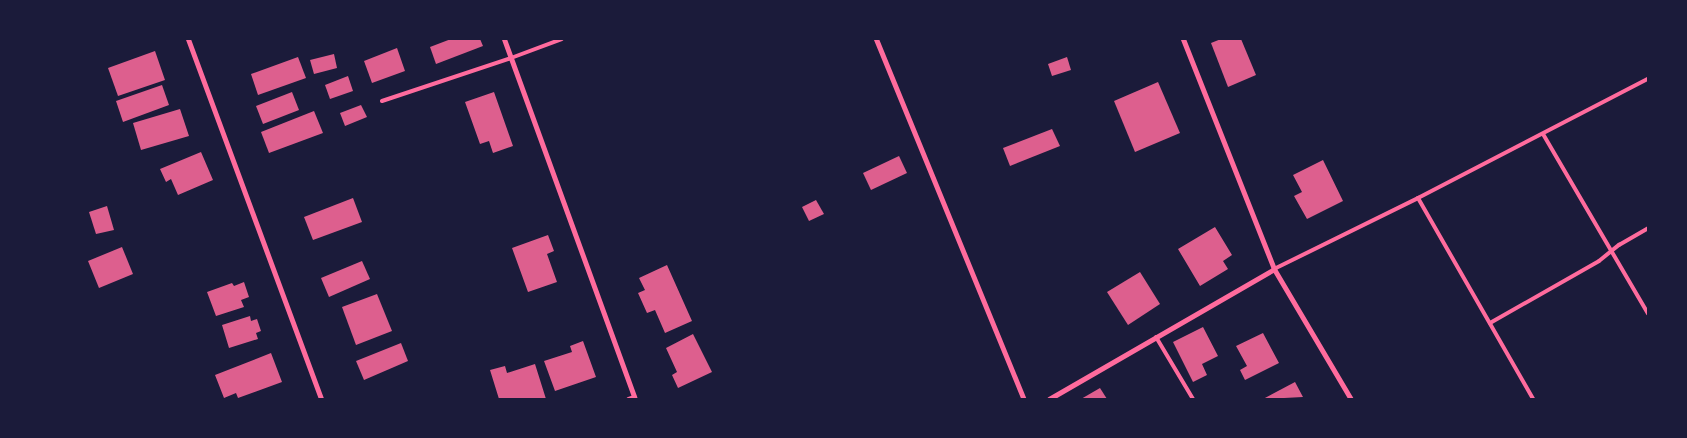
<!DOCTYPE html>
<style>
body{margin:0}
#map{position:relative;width:1687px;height:438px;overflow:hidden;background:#1b1b3a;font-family:Lato,sans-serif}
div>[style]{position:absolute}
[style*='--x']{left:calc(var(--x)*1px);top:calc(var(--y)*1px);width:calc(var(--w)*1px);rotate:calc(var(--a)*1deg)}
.building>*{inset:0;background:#dd5f8e}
.service>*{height:4px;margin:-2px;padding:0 2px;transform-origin:2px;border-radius:2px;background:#ff6b9d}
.minor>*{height:5px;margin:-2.5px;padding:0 2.5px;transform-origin:2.5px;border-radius:2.5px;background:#ff6b9d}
span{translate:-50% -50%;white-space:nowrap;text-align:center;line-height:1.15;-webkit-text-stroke:4px #1b1b3a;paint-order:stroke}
.frame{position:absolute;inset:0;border:40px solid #1b1b3a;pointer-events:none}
</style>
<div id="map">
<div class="building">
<div style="clip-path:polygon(451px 39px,480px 39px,483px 46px,436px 64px,430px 47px)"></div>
<div style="clip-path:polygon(1221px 39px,1241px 39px,1256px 75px,1228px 87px,1211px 43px)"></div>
<div style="clip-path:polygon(397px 48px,405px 71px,372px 83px,364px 61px)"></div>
<div style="clip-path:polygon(155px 51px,165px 80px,118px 96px,108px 68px)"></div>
<div style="clip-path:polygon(334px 54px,337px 68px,314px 74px,310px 60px)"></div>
<div style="clip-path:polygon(298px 57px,306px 78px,258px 95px,251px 74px)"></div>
<div style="clip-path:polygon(1067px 57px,1071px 70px,1052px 76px,1048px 64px)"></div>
<div style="clip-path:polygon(348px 76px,353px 91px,330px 99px,325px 85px)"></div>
<div style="clip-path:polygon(1158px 82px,1180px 133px,1135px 152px,1114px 101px)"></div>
<div style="clip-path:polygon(162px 85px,169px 105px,123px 122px,116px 101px)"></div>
<div style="clip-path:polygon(292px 92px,299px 110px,263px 124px,256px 106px)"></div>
<div style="clip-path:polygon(494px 92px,513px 146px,493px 153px,489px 141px,480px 144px,465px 102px)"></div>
<div style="clip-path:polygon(361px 105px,367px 117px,345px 126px,340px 113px)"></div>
<div style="clip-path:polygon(180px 109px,189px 136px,141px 150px,133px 123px)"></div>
<div style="clip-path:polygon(314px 111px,323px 133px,269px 153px,261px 132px)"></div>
<div style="clip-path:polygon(1052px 129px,1060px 146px,1010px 166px,1003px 148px)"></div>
<div style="clip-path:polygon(201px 152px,213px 180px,178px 195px,171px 179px,166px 182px,160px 169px)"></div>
<div style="clip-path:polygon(899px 156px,907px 173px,871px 190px,863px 173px)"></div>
<div style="clip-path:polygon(1323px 160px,1343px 201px,1307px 219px,1294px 196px,1302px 192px,1293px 175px)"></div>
<div style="clip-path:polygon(353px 198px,362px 222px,313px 240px,304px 217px)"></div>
<div style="clip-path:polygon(816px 200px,824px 214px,809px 221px,802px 207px)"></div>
<div style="clip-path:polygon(107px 206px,114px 230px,96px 234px,89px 212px)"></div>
<div style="clip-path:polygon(1215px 227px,1232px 255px,1223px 261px,1228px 269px,1200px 286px,1178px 249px)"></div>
<div style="clip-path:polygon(548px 235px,554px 251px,547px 254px,557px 282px,528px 292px,512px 248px)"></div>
<div style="clip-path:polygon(122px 247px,133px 274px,99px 288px,88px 261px)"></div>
<div style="clip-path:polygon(362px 261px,370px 279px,329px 297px,321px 278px)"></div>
<div style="clip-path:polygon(667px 265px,692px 321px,665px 333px,655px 310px,647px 313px,638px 293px,645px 290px,639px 278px)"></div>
<div style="clip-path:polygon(1140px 272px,1160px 304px,1128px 325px,1107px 292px)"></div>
<div style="clip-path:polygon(244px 282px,249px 297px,241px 300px,244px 307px,216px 316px,207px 292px,232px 283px,234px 286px)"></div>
<div style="clip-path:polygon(377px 294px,392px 331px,356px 345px,342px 307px)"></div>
<div style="clip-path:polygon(250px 316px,251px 321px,257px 319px,261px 331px,256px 333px,258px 339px,229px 348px,222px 325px)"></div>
<div style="clip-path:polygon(1203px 327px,1218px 356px,1202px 364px,1207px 375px,1193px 382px,1173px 342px)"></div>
<div style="clip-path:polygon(1263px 333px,1279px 363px,1245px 380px,1240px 370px,1247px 366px,1236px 346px)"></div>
<div style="clip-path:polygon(693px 334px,712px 372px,678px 388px,672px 375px,677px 372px,666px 348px)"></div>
<div style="clip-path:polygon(583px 341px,596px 377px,555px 391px,544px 361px,572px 352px,570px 346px)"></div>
<div style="clip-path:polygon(401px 343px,408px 361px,364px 380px,356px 361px)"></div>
<div style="clip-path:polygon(271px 353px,282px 382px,238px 398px,236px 393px,224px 398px,215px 375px)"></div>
<div style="clip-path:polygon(535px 364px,546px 399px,499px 399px,490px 370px,505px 366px,507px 373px)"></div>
<div style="clip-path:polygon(1295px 382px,1303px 397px,1263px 399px)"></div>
<div style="clip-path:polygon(1100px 388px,1107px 399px,1081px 399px)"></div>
</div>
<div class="service">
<div style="--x:382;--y:101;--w:136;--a:-18.4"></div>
<div style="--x:511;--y:58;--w:54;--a:-20.4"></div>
<div style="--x:1543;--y:134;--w:208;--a:59.7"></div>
<div style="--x:1418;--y:198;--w:232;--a:60.2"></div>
<div style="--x:1274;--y:269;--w:161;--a:-26.2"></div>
<div style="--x:1418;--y:198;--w:259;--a:-27.4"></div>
<div style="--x:1490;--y:323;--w:125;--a:-29.6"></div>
<div style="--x:1599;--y:261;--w:26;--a:-39"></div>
<div style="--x:1619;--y:245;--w:34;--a:-30"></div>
<div style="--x:1156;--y:337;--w:72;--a:59.2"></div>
</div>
<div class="minor">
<div style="--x:188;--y:39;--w:384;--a:69.7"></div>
<div style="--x:504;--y:39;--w:381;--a:70"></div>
<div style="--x:634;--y:397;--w:6;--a:162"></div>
<div style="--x:876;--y:39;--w:389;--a:67.7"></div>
<div style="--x:1183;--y:39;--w:247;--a:68.4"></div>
<div style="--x:1274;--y:269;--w:151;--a:59.4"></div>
<div style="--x:1049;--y:399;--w:260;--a:-30"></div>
</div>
<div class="frame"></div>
</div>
